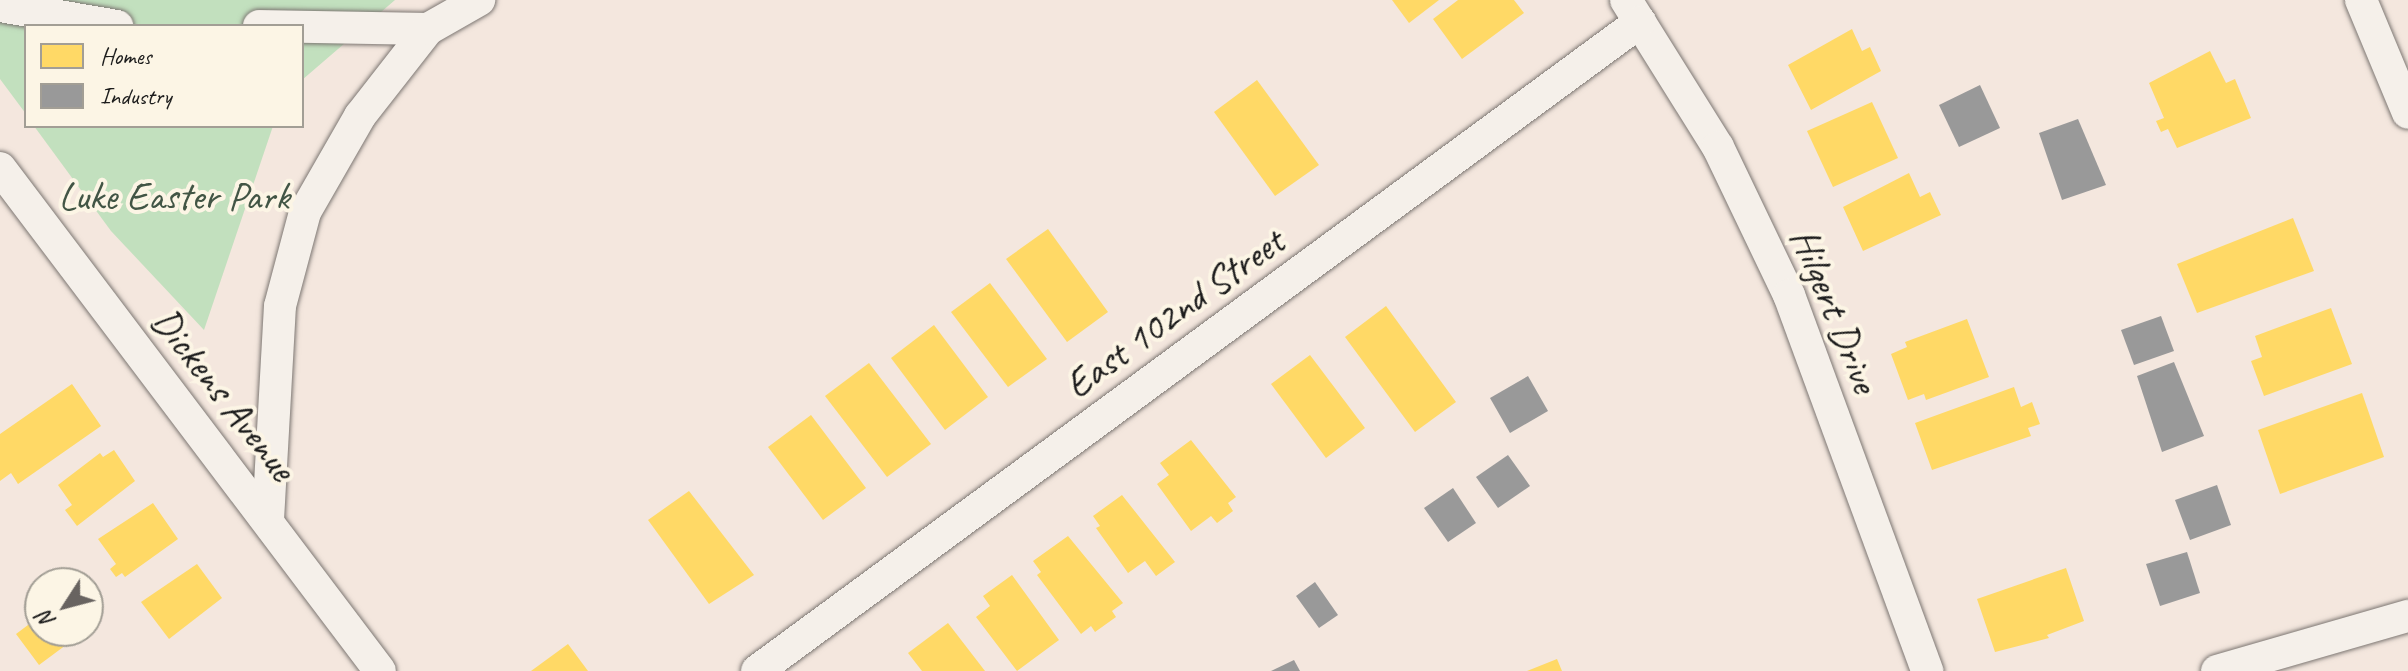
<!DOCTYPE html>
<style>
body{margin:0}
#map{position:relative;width:2408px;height:671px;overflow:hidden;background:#f4e7de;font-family:Caveat,sans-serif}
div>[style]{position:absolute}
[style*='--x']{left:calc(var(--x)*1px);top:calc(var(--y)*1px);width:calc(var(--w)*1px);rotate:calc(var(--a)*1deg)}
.green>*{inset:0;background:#c2e0be}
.homes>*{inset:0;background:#ffd966}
.industry>*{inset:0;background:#999}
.roads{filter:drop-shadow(0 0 2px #7d7773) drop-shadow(0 0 2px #7d7773)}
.minor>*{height:32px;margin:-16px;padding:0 16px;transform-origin:16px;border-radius:16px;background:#f5f0ea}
span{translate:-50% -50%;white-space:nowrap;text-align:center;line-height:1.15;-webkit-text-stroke:8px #fcf5e5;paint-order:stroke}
.park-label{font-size:40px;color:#425545}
.street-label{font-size:40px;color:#1c1c1c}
.legend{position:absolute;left:24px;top:24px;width:280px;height:104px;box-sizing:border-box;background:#fcf5e5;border:2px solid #a29e95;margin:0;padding:10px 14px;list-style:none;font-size:24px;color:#1c1c1c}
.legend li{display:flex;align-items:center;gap:16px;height:40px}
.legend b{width:40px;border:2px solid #a29e95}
.north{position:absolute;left:24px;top:567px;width:80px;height:80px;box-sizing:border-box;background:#fcf5e5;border:2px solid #a29e95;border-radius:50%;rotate:234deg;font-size:22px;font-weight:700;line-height:32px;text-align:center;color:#1c1c1c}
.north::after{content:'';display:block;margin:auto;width:28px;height:36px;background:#686360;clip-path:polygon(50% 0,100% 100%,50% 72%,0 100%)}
</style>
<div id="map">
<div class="green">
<div style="clip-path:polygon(0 0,395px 0,302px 80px,302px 26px,26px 26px,26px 114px,0 79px)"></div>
<div style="clip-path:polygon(34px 126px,273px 126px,204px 330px,111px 231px)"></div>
</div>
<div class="homes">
<div style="clip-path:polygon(1392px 0,1439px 0,1409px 23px)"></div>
<div style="clip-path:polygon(1458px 0,1514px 0,1524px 13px,1462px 59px,1433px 19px)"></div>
<div style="clip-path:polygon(1852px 29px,1862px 51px,1870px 47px,1881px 71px,1811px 110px,1788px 65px)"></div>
<div style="clip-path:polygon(2210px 51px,2226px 83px,2235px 79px,2251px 118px,2177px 148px,2168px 129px,2161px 132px,2156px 121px,2164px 118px,2149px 83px)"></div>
<div style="clip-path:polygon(1257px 80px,1319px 165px,1275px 196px,1214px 112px)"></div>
<div style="clip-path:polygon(1872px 102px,1898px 158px,1833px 187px,1807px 131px)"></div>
<div style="clip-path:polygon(1909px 173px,1920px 197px,1930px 192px,1941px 215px,1863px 251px,1843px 207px)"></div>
<div style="clip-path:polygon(2293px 218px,2314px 271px,2197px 313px,2177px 264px)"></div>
<div style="clip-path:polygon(1048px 229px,1108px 312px,1067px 342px,1006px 259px)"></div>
<div style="clip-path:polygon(990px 283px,1047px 359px,1008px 387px,951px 312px)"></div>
<div style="clip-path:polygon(1386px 306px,1456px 402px,1415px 432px,1345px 337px)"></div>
<div style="clip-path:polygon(2331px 308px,2352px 364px,2264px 396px,2251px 361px,2262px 357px,2255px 336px)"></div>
<div style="clip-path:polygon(1967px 319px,1989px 377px,1926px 400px,1924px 394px,1908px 400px,1891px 354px,1907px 347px,1905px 342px)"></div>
<div style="clip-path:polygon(934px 325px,988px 397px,945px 430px,891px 358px)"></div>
<div style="clip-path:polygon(1310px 355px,1365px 428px,1326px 458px,1271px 384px)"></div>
<div style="clip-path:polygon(869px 363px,931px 444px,887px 477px,825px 396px)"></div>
<div style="clip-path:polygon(72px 384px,101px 426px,18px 484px,11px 473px,0 481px,0 434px)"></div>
<div style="clip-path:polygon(2014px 387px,2021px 407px,2032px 402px,2040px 424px,2028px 428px,2031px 436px,1932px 470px,1915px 423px)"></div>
<div style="clip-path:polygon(2362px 393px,2384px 457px,2280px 494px,2258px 430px)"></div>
<div style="clip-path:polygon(811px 415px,866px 488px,823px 520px,768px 447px)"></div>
<div style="clip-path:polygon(1191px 440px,1236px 497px,1228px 503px,1233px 511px,1217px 523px,1211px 516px,1191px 531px,1157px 484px,1169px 475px,1160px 463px)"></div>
<div style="clip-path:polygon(114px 450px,135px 481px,77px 526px,65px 510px,72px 505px,58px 485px,100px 453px,103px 457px)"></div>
<div style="clip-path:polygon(689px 491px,754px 575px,709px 604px,648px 520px)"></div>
<div style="clip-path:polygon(1122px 495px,1175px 562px,1156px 576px,1145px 561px,1128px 573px,1096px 528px,1100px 526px,1093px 516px)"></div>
<div style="clip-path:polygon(153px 503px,178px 539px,125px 577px,122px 573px,116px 577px,110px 569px,116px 564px,98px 539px)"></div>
<div style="clip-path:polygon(1068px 536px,1123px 603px,1112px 611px,1116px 617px,1095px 632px,1091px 626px,1081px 634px,1037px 575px,1041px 572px,1033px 561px)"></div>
<div style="clip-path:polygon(197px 564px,222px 598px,169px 639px,141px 602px)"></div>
<div style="clip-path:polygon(2066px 568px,2084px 621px,2047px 635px,2049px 638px,1995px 652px,1977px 599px)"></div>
<div style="clip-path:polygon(1012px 575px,1059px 640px,1017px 671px,976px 617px,990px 606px,983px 596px)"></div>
<div style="clip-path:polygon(40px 616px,40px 631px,62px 631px,70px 642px,39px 665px,16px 634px)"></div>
<div style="clip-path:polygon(948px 623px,985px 671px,922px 671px,908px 653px)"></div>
<div style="clip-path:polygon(568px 644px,588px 671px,531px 671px)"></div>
<div style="clip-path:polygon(1557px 659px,1562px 671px,1527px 671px)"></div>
</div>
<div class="industry">
<div style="clip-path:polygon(1980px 85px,2000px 128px,1959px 147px,1939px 105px)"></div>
<div style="clip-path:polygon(2078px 119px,2106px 185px,2062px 200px,2039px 133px)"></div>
<div style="clip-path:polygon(2161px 316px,2174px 351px,2134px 365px,2121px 330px)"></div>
<div style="clip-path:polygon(2174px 362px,2204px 436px,2162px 452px,2137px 376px)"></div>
<div style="clip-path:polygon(1528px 376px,1548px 411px,1510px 433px,1490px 398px)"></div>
<div style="clip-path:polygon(1508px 455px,1530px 486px,1498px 508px,1476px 477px)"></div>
<div style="clip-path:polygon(2217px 485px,2231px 525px,2190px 540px,2175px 500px)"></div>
<div style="clip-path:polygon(1453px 488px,1476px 523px,1448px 542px,1424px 508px)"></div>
<div style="clip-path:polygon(2187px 552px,2200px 593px,2160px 606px,2146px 564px)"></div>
<div style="clip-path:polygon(1315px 582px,1338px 615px,1319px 628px,1296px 596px)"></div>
<div style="clip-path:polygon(1294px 660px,1300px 671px,1271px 671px)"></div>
</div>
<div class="roads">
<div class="minor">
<div style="--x:1626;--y:0;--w:173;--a:58"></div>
<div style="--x:1718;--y:147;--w:164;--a:64.4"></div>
<div style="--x:1789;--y:295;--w:401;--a:69.8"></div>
<div style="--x:2361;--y:0;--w:122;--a:67.4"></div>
<div style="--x:0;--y:6;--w:119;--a:9.7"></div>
<div style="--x:259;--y:26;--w:169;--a:1"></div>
<div style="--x:0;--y:168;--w:630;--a:52.93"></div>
<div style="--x:268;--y:520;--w:214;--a:-86.8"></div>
<div style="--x:280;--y:306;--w:97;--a:-75.1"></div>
<div style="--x:305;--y:212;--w:111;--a:-60.2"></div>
<div style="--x:360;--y:116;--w:110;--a:-52"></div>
<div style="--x:428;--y:29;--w:59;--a:-29.6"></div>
<div style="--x:757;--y:671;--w:1096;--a:-36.32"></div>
<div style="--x:2217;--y:671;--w:199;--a:-16.1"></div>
</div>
</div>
<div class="park-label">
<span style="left:174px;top:196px">Luke Easter Park</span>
</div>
<div class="street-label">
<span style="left:1835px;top:310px;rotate:68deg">Hilgert Drive</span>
<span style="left:1174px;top:313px;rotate:-36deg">East 102nd Street</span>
<span style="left:224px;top:394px;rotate:52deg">Dickens Avenue</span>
</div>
<ul class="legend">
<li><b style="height:22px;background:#ffd966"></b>Homes</li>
<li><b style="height:22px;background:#999"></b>Industry</li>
</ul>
<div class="north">N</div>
</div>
